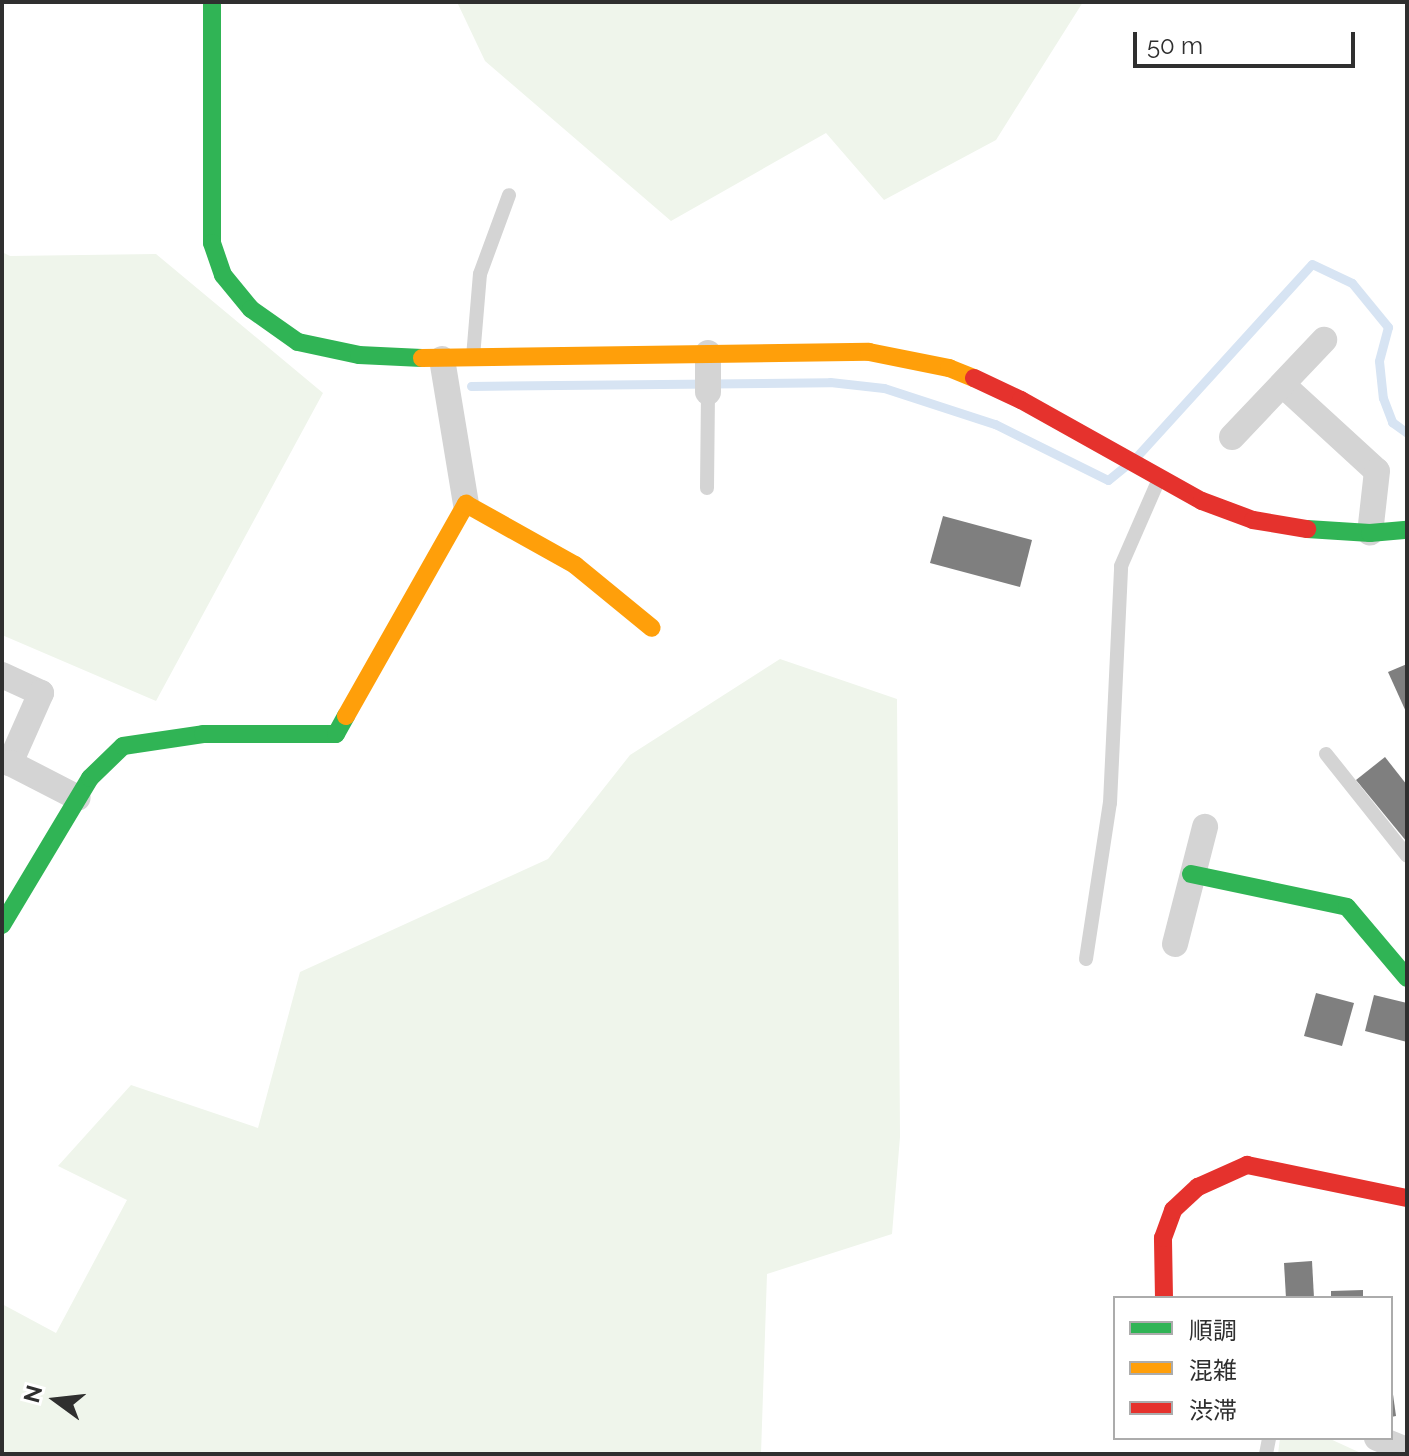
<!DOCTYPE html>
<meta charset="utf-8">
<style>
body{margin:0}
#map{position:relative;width:1409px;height:1456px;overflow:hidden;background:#fff;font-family:Raleway,"Noto Sans JP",sans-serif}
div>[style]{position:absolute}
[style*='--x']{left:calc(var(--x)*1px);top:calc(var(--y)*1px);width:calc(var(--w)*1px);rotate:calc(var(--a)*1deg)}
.green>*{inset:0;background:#eff5eb}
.stream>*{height:9px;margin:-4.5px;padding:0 4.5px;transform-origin:4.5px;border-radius:4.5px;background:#d7e4f3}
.building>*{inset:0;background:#7f7f7f}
.lane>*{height:14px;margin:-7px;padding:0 7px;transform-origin:7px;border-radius:7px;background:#d4d4d4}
.street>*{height:26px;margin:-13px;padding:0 13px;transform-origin:13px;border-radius:13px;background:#d4d4d4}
.fast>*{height:18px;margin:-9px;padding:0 9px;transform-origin:9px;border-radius:9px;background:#30b455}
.slow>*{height:18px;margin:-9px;padding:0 9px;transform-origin:9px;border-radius:9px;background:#ff9f0a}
.jam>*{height:18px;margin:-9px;padding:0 9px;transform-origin:9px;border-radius:9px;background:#e5322d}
span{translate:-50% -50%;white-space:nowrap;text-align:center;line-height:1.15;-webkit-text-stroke:8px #fff;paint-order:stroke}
.frame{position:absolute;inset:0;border:4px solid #2f2f2f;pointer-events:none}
.legend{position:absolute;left:1113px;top:1296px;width:280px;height:144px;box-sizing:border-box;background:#fff;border:2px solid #acacac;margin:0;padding:10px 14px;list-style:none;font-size:24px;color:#2f2f2f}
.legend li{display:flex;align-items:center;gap:16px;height:40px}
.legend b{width:40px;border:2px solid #acacac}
.north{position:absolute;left:16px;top:1360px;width:80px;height:80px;-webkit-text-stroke:6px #fff;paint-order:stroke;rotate:285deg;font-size:22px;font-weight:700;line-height:32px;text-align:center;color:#2f2f2f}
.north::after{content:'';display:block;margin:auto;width:28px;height:36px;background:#2f2f2f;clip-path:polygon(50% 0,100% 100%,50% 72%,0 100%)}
.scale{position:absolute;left:1133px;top:32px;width:222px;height:36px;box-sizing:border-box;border:4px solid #2f2f2f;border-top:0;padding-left:10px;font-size:24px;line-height:28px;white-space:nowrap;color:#2f2f2f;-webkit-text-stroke:6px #fff;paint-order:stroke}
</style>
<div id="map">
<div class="green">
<div style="clip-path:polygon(457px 2px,1083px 2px,996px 140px,884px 200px,826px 133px,671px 221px,485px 61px)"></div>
<div style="clip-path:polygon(2px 252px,10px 256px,156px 254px,323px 393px,156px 701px,2px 635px)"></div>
<div style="clip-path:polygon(780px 659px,897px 699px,900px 1137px,892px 1234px,767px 1274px,761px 1454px,2px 1454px,2px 1304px,56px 1333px,127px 1200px,58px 1166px,131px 1085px,258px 1128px,300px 972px,548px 859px,630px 755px)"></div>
<div style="clip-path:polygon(1280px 1438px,1328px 1438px,1363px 1454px,1278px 1454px)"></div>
</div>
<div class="stream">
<div style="--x:471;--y:386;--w:359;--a:-0.6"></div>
<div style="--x:830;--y:382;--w:54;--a:6.3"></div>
<div style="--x:884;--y:388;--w:117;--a:18"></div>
<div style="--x:995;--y:424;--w:126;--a:26.4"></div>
<div style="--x:1108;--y:480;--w:21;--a:-39"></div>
<div style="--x:1138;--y:455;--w:258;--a:-47.7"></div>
<div style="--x:1312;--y:264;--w:44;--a:25.4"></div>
<div style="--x:1352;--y:283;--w:57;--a:50.7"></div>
<div style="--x:1388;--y:327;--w:35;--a:105"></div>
<div style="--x:1379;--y:361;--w:37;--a:84"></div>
<div style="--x:1383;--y:398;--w:26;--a:69"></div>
<div style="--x:1392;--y:422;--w:19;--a:36"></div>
</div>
<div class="building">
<div style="clip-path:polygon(943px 516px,1032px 540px,1020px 587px,930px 563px)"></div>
<div style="clip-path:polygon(1407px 664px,1407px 714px,1388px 672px)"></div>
<div style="clip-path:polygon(1385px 757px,1407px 785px,1407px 842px,1356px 780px)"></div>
<div style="clip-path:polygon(1316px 993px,1354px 1003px,1342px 1046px,1304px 1036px)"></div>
<div style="clip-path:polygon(1374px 995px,1407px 1003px,1407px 1042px,1365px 1031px)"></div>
<div style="clip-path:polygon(1312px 1261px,1314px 1298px,1286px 1298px,1284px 1263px)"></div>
<div style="clip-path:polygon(1363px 1290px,1363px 1298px,1331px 1298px,1331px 1291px)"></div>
<div style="clip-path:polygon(1391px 1380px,1396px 1416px,1391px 1417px)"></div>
</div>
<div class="lane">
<div style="--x:473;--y:357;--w:83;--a:-85.2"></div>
<div style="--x:480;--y:274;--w:84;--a:-69.8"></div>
<div style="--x:707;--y:488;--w:96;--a:-89.4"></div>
<div style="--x:1326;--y:754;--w:130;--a:51.5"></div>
<div style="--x:1086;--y:959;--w:158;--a:-81.3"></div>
<div style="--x:1110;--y:803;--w:237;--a:-87.3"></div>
<div style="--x:1121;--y:566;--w:95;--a:-66.4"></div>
<div style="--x:1266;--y:1454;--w:16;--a:-79"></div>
</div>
<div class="street">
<div style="--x:442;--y:359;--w:147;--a:80.6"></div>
<div style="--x:1283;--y:385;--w:127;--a:42.5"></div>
<div style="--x:1377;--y:471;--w:62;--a:96.4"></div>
<div style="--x:708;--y:392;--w:39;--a:-90"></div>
<div style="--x:1232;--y:437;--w:134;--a:-46.5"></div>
<div style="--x:2;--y:675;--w:43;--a:24.8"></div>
<div style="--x:41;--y:693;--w:77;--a:113.9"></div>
<div style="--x:10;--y:763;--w:76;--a:27.2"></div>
<div style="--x:1175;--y:944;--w:121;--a:-75.6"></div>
<div style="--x:1377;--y:1438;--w:32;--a:22"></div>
</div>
<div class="fast">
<div style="--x:212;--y:2;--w:241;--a:90"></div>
<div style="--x:212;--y:243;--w:34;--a:71"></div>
<div style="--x:223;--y:275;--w:44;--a:50.5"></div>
<div style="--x:251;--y:309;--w:57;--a:35.1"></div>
<div style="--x:298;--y:342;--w:62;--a:12"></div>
<div style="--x:359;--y:355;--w:63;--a:2.7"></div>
<div style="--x:1307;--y:529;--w:63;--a:3.6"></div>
<div style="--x:1370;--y:533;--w:37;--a:-5"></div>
<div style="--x:1191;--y:874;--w:159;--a:11.9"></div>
<div style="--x:1347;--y:907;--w:93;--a:49.8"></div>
<div style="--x:2;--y:925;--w:171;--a:-59.1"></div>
<div style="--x:90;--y:778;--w:46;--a:-44.1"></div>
<div style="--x:123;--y:746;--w:81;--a:-8.5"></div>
<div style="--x:203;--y:734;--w:133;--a:0"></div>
<div style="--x:336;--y:734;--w:21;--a:-61"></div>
</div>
<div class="slow">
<div style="--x:422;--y:358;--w:447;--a:-0.8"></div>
<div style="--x:869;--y:352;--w:82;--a:11.3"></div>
<div style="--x:949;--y:368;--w:27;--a:22"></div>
<div style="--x:346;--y:716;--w:244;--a:-60.5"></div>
<div style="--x:466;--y:504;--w:125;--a:29.2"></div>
<div style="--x:575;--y:565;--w:99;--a:39.3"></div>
</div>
<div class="jam">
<div style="--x:974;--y:378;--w:52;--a:25.1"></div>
<div style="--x:1021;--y:400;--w:207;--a:29.2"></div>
<div style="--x:1202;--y:501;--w:54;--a:20.4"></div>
<div style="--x:1253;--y:520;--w:55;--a:9.5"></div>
<div style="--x:1164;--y:1298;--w:60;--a:-91"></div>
<div style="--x:1163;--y:1238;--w:30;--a:-70"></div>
<div style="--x:1173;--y:1210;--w:34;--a:-43"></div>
<div style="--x:1198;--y:1187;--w:54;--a:-24.2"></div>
<div style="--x:1247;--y:1165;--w:163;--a:11.7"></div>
</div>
<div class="frame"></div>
<ul class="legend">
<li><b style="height:10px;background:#30b455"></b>順調</li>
<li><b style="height:10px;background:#ff9f0a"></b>混雑</li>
<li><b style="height:10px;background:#e5322d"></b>渋滞</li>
</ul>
<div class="north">N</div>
<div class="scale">50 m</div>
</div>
